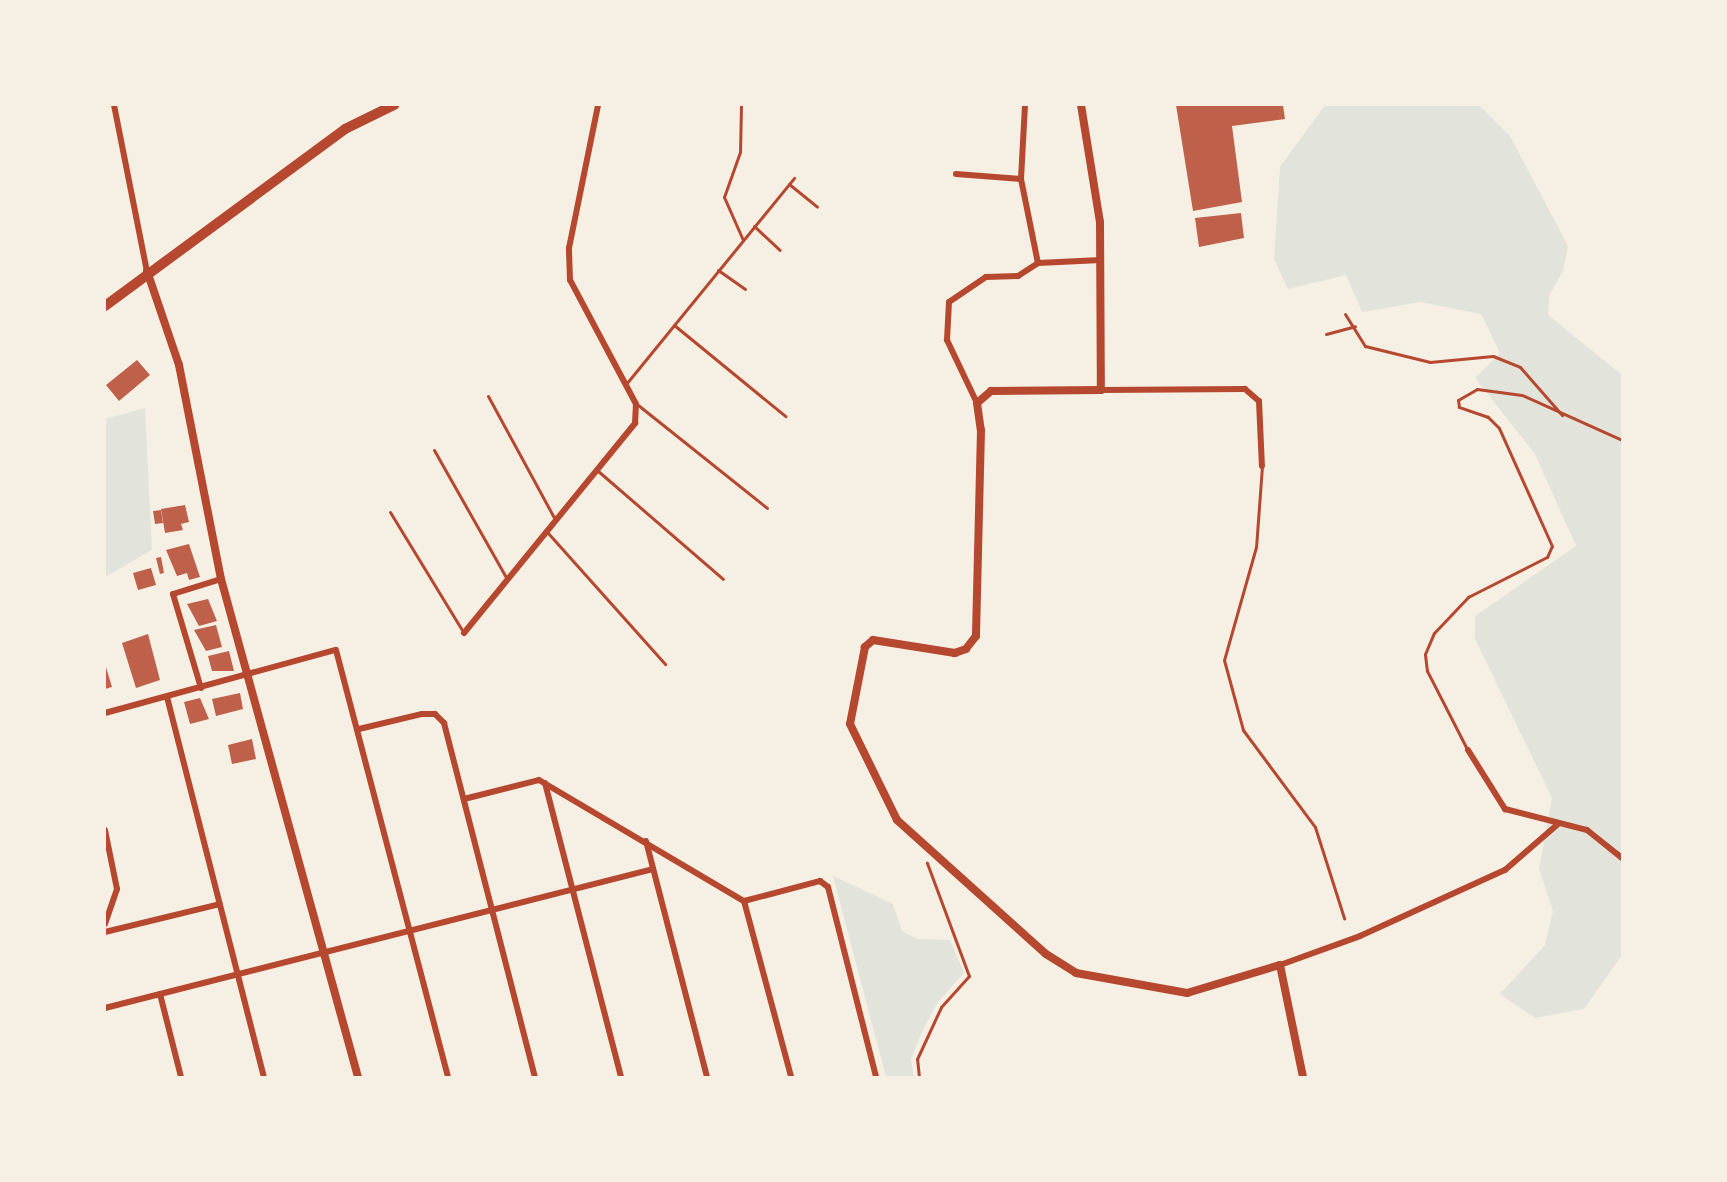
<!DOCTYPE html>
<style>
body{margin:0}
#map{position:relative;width:1727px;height:1182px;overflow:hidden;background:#f6efe4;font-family:"Zilla Slab",serif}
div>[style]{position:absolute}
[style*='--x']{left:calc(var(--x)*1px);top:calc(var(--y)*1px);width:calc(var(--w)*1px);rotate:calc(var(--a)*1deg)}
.green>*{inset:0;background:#e2e4dc}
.building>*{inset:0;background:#bf614a}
.path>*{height:3px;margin:-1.5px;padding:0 1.5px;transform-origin:1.5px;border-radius:1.5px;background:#b5482f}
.service>*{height:3px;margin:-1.5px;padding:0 1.5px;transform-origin:1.5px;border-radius:1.5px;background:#b5482f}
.minor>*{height:6px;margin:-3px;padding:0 3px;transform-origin:3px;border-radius:3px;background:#b5482f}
.tertiary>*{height:8px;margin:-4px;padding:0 4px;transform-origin:4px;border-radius:4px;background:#b5482f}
.primary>*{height:10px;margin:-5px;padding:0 5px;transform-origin:5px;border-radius:5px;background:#b5482f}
span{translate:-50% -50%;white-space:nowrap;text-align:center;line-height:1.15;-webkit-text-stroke:4.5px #f6efe4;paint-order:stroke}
.frame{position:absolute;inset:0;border:106px solid #f6efe4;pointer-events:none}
</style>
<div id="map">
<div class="green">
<div style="clip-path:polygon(1325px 105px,1479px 105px,1510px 136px,1568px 246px,1563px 271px,1549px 296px,1548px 315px,1622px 375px,1622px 955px,1584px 1009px,1535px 1018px,1500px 994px,1545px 945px,1553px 911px,1539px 869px,1552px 798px,1475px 639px,1475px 616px,1576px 546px,1535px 454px,1475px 378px,1500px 353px,1481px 314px,1421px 302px,1362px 312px,1346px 275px,1288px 289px,1274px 259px,1280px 167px)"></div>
<div style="clip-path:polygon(145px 408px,152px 550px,105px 577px,105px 419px)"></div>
<div style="clip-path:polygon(833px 876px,893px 904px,902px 931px,917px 939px,950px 940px,964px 973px,938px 1002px,923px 1030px,911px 1059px,914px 1077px,886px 1077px)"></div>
</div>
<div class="building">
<div style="clip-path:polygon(1176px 105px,1283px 105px,1285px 119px,1232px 126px,1242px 202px,1193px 211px)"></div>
<div style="clip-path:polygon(1241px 213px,1244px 238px,1199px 247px,1195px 218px)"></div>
<div style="clip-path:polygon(137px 360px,150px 375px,119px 401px,106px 385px)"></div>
<div style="clip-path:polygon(185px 505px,189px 522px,181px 524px,183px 530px,165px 533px,161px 509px)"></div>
<div style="clip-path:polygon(161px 510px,163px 523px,155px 524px,153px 511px)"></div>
<div style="clip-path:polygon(189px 544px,200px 577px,189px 580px,187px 573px,177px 576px,166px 550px)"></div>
<div style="clip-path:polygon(161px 557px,164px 573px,160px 574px,156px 558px)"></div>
<div style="clip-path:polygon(151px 568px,156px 585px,138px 590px,133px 573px)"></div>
<div style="clip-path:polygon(208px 599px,217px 621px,199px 626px,187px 604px)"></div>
<div style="clip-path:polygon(216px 625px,222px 647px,206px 651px,194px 630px)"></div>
<div style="clip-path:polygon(148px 634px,160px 680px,136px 688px,122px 643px)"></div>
<div style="clip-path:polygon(229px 651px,234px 671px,212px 671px,208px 656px)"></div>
<div style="clip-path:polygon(105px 664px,112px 687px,105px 689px)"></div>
<div style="clip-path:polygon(240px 693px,243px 709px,216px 716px,212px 699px)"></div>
<div style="clip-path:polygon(200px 698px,209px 719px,190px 724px,184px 702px)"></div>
<div style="clip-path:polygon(252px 739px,256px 759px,232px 764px,228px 745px)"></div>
</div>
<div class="path">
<div style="--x:919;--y:1077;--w:18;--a:-96"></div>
<div style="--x:917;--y:1059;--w:57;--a:-65.2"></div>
<div style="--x:941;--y:1007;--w:42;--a:-47.9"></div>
<div style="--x:969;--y:976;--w:121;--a:-110.4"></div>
</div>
<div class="service">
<div style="--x:741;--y:105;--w:47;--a:91.2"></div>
<div style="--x:740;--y:152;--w:48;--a:109.6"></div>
<div style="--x:724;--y:197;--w:47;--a:66.2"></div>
<div style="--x:789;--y:184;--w:36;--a:39"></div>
<div style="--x:754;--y:226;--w:35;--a:43"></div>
<div style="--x:718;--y:270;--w:33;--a:35"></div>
<div style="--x:1345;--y:314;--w:38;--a:58"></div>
<div style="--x:1365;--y:346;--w:67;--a:13.8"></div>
<div style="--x:1430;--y:362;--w:63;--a:-5.4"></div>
<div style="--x:1493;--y:356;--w:29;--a:22"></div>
<div style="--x:1520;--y:367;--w:64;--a:48.8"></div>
<div style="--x:674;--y:325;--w:144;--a:39.3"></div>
<div style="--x:1326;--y:334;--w:30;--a:-15"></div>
<div style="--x:626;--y:384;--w:266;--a:-50.8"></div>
<div style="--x:488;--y:396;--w:142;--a:61.5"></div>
<div style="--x:638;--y:405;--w:165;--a:38.6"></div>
<div style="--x:434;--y:450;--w:148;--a:60.5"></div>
<div style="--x:1262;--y:466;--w:81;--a:94.2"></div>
<div style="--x:1256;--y:547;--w:117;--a:105.8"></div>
<div style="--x:1224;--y:660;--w:73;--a:74.8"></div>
<div style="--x:1243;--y:730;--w:121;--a:53.4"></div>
<div style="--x:1315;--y:827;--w:96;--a:72.3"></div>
<div style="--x:598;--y:471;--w:165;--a:40.8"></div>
<div style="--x:390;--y:512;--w:142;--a:58.6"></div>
<div style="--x:548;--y:533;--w:176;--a:48.2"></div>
<div style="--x:1467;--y:749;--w:88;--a:-117.1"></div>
<div style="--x:1427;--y:671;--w:17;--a:-97"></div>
<div style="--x:1425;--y:654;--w:23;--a:-67"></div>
<div style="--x:1434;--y:633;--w:50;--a:-46.6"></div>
<div style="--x:1468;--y:597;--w:89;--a:-26.9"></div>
<div style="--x:1547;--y:557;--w:12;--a:-66"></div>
<div style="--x:1552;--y:546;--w:129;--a:-114.2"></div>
<div style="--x:1499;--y:428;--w:16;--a:-135"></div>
<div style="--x:1488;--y:417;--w:31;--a:-161"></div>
<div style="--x:1459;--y:407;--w:7;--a:-98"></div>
<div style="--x:1458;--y:400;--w:22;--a:-30"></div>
<div style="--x:1477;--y:389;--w:45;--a:7.6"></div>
<div style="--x:1522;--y:395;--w:110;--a:24.2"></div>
</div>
<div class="minor">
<div style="--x:114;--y:105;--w:169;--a:78.8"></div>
<div style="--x:1025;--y:105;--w:74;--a:93.1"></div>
<div style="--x:1021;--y:179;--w:86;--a:78.6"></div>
<div style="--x:956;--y:174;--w:65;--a:4.4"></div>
<div style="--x:1101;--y:390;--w:144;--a:-0.4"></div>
<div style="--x:1245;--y:389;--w:18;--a:41"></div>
<div style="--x:1259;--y:401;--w:65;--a:87.4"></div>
<div style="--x:977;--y:403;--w:70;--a:-115.5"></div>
<div style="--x:947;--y:340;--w:38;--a:-87"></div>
<div style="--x:949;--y:302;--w:45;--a:-34"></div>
<div style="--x:986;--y:277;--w:32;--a:-2"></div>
<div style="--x:1018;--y:276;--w:24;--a:-33"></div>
<div style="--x:1038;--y:263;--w:63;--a:-2.7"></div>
<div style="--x:464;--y:633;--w:271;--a:-50.8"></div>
<div style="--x:635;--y:423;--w:19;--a:-87"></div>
<div style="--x:636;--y:404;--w:140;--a:-118"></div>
<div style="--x:570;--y:280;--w:32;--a:-92"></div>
<div style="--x:569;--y:248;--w:146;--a:-78.5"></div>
<div style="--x:201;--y:688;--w:98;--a:-106.6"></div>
<div style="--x:173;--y:594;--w:50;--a:-17.4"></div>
<div style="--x:167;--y:697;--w:392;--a:75.7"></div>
<div style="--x:105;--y:713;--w:239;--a:-15.3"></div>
<div style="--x:336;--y:650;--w:441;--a:75.3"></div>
<div style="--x:359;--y:729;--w:65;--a:-13.4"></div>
<div style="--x:422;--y:714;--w:13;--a:0"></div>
<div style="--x:435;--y:714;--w:13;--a:45"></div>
<div style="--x:444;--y:723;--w:366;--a:75.6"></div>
<div style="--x:1468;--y:750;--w:70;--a:57.9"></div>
<div style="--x:1505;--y:809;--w:85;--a:14.4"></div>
<div style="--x:1587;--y:830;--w:45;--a:38.7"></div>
<div style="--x:545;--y:783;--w:304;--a:75.5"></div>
<div style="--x:464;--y:799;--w:77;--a:-14.2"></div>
<div style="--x:539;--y:780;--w:238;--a:30.6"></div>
<div style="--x:744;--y:901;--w:79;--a:-14.7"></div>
<div style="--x:820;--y:881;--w:10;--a:37"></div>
<div style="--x:828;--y:887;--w:196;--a:75.8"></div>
<div style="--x:105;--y:830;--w:60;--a:78.5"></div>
<div style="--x:117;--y:889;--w:37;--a:109"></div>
<div style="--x:646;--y:841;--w:244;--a:75.5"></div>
<div style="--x:744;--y:901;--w:182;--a:75"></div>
<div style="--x:105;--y:932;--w:118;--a:-13.7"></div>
<div style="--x:1280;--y:965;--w:85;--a:-19.9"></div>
<div style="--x:1360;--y:936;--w:159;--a:-24.5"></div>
<div style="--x:1505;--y:870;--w:69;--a:-40.9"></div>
<div style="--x:160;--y:994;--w:86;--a:75.8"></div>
<div style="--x:105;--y:1008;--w:565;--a:-14.23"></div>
</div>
<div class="tertiary">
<div style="--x:1081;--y:105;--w:119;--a:80.8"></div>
<div style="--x:1100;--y:222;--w:168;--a:89.7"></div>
<div style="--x:1101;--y:390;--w:110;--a:179.5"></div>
<div style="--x:991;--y:391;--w:18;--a:139"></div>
<div style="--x:977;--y:403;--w:27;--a:82"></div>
<div style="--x:981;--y:430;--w:206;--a:91.4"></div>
<div style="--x:976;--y:636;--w:16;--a:128"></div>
<div style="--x:966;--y:649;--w:12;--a:160"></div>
<div style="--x:955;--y:653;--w:83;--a:-171"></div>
<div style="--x:873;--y:640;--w:11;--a:139"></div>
<div style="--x:865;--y:647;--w:78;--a:101"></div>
<div style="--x:850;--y:724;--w:107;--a:63.9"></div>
<div style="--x:897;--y:820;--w:200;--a:42"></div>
<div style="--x:1046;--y:954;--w:36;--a:32"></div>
<div style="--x:1076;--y:973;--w:113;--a:10.2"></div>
<div style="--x:1187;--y:993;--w:97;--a:-16.8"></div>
<div style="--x:1280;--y:965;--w:114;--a:78.4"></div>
<div style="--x:147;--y:271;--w:99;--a:71.2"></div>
<div style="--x:179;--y:365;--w:218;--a:78.9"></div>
<div style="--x:221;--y:579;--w:517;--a:74.62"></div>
</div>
<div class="primary">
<div style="--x:105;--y:306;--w:298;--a:-36.4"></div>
<div style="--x:345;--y:129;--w:55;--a:-26.1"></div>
</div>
<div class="frame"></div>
</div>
